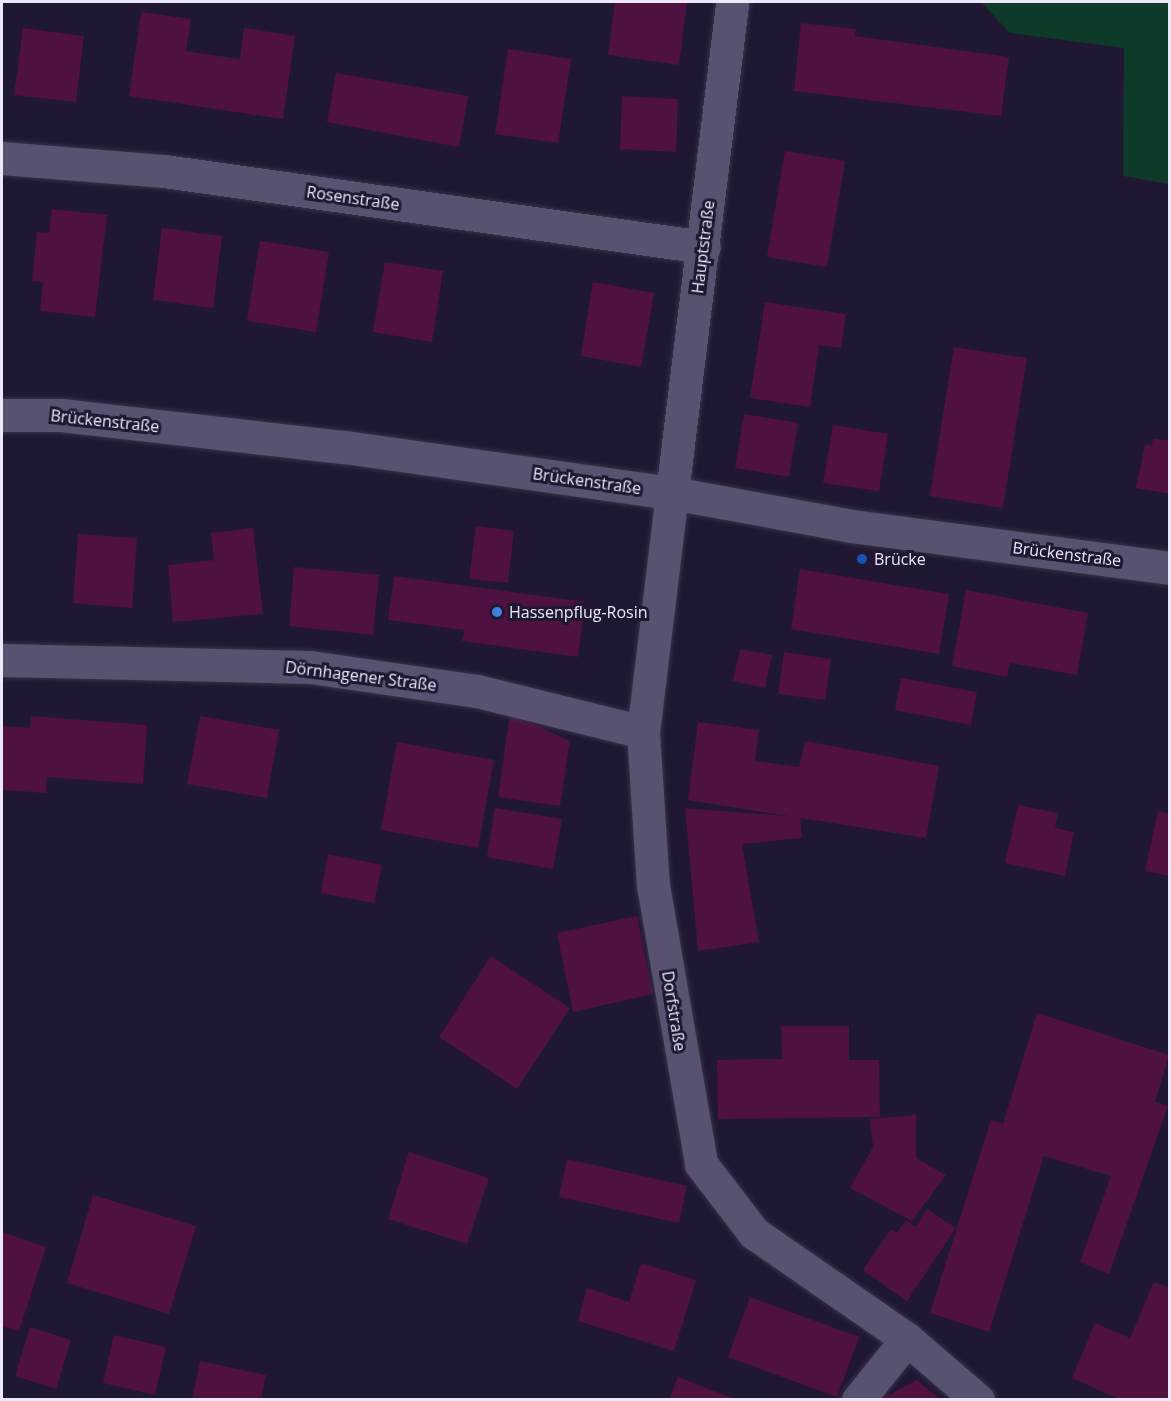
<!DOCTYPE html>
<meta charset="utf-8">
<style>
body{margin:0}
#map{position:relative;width:1171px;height:1401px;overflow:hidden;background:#201833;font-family:"Open Sans",sans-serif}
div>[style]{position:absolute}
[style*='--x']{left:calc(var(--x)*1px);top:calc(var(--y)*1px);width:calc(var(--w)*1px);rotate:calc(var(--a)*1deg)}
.green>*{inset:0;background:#0d3a29}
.building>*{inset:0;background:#4f1140}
.roads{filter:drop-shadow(0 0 2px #373247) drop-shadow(0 0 2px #373247)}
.street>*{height:33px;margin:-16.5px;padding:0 16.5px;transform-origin:16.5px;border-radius:16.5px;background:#58516f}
.secondary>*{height:33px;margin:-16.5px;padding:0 16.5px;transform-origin:16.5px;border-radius:16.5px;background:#58516f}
.dots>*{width:16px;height:16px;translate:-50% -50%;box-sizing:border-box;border:3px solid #201833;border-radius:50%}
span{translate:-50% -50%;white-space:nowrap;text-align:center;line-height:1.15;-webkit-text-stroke:6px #201833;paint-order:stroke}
.street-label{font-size:16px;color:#ece8fa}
.poi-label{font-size:16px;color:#ece8fa}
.left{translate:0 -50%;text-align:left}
.frame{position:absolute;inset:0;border:3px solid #ece8fa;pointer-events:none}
</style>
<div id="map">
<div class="green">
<div style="clip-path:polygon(981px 2px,1169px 2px,1169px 184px,1123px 176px,1124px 48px,1010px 33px)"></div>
</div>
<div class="building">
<div style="clip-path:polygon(615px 2px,687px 2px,679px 65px,608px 55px)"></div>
<div style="clip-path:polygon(141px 12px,191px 19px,186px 51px,212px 55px,240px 59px,244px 28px,295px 36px,283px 119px,129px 96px)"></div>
<div style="clip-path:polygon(801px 23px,856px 29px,855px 36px,1009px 57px,1001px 116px,794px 91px)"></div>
<div style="clip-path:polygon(23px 28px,84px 36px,76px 102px,14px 95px)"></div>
<div style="clip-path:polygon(508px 49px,571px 59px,558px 143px,495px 134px)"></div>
<div style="clip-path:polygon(336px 73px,468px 96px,459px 147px,327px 122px)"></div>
<div style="clip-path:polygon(622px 96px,678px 99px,676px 152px,620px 149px)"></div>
<div style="clip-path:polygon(785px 151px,845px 161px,827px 267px,767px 257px)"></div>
<div style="clip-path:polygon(52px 209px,107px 215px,95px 317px,40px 311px,43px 282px,32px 281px,37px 232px,49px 233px)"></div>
<div style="clip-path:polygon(162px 228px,222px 236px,213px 308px,153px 300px)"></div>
<div style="clip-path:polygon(260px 241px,329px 252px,316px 332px,247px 321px)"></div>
<div style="clip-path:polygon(385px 262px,443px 271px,432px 342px,373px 332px)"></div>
<div style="clip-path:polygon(593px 282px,654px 293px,641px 367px,581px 356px)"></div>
<div style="clip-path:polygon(765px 302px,846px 314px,841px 348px,819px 345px,810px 407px,750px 398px)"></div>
<div style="clip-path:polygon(954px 347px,1027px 358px,1003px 508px,930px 496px)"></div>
<div style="clip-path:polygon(744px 414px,798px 423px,789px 477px,735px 468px)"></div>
<div style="clip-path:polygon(833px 425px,888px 434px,879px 491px,823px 483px)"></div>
<div style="clip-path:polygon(1153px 438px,1170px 441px,1170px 494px,1136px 488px,1145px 445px,1152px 446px)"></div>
<div style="clip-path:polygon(476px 526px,514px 531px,508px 583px,469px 579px)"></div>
<div style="clip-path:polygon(253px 528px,263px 614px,173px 622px,168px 565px,214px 560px,211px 533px)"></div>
<div style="clip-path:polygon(78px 534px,137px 538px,132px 608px,73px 603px)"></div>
<div style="clip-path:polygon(294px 567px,379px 575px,373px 635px,289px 626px)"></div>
<div style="clip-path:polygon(800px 569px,949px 594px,939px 654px,791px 629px)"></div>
<div style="clip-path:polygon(394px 576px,585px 602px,578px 657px,462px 641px,464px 630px,388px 620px)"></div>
<div style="clip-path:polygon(966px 590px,1088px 613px,1077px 675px,1010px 663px,1007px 677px,952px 666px)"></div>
<div style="clip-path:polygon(740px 649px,772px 655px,765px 688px,733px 681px)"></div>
<div style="clip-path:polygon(784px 652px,831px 659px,825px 700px,778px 694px)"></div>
<div style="clip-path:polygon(901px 678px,977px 692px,971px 725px,895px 710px)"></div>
<div style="clip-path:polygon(510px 713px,570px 741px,560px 806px,498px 797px)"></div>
<div style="clip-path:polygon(31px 716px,147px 725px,143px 784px,47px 777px,46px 793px,2px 790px,2px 726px,30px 728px)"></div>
<div style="clip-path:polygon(200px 716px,279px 730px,267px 798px,187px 784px)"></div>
<div style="clip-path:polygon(698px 722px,759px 730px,755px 761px,799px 767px,805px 741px,939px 766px,926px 838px,688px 800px)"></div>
<div style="clip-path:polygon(397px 742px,494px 760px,478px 848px,381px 830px)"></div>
<div style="clip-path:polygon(1018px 805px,1058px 813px,1055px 828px,1074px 832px,1065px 876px,1005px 863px)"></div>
<div style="clip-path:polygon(495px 808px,562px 819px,553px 869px,487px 857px)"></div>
<div style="clip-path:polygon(685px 808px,800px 817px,802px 838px,742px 844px,759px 942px,698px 951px)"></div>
<div style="clip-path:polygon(1158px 811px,1170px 814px,1170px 876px,1145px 871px)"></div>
<div style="clip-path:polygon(328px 854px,382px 865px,374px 903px,321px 893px)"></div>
<div style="clip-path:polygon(637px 916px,653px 994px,573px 1012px,557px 933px)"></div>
<div style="clip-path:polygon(491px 956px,570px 1008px,517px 1089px,439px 1037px)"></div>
<div style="clip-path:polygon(1037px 1013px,1169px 1055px,1155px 1102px,1168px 1106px,1109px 1274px,1080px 1262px,1111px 1176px,1044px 1156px,989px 1332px,930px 1313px,991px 1120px,1003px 1124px)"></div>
<div style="clip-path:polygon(781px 1026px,849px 1026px,849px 1060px,879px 1060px,880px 1117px,718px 1119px,717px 1060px,782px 1059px)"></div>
<div style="clip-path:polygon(916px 1115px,916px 1158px,946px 1175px,912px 1221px,850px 1188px,873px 1147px,870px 1119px)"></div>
<div style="clip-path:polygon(409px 1152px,489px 1178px,467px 1244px,388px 1219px)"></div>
<div style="clip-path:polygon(567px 1159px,687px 1186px,679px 1223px,559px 1197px)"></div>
<div style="clip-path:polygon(93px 1195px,196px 1226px,169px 1314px,67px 1283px)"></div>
<div style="clip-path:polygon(927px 1209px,956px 1228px,907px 1301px,863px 1270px,891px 1229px,897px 1233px,906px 1220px,916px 1227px)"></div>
<div style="clip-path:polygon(2px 1232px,46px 1247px,19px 1331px,2px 1326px)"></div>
<div style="clip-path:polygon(641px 1263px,696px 1280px,674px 1351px,578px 1321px,587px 1288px,629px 1302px)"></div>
<div style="clip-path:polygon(1154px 1282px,1170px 1288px,1170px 1400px,1121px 1400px,1072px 1378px,1095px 1323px,1130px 1338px)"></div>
<div style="clip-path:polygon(750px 1297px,859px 1337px,837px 1397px,728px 1357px)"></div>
<div style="clip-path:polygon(30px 1327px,71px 1340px,56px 1389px,15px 1376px)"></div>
<div style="clip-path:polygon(114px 1335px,166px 1347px,155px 1395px,103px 1383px)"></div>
<div style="clip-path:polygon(200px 1361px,266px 1375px,261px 1400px,192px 1400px)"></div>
<div style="clip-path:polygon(678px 1377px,734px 1399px,734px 1400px,669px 1400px)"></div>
<div style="clip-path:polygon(917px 1380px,941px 1400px,884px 1400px,887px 1396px)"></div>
</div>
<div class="roads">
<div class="street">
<div style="--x:2;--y:158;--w:163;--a:4.6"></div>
<div style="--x:164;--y:171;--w:545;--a:8.01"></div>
<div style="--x:672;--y:493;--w:241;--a:96.9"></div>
<div style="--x:643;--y:732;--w:153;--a:86.3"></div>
<div style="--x:653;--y:885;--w:283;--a:80.2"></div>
<div style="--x:701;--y:1164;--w:87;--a:52.5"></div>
<div style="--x:754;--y:1233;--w:186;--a:34.7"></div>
<div style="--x:907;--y:1339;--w:94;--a:40.7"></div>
<div style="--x:2;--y:660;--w:308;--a:1.3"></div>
<div style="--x:310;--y:667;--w:169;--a:8.2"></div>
<div style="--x:477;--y:691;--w:171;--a:13.9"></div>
<div style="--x:858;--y:1400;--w:78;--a:-51.2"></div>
</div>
<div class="secondary">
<div style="--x:2;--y:415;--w:59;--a:0"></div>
<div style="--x:61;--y:415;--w:285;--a:6.5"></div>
<div style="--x:344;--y:447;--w:331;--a:8"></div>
<div style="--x:672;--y:493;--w:183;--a:10.4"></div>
<div style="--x:852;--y:526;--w:321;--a:7.5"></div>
<div style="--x:672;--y:493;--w:495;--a:-83"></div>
</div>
</div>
<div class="dots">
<div style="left:862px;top:559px;background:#1a4fb4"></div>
<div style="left:497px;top:612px;background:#3f7fe0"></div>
</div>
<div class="street-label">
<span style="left:353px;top:198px;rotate:8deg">Rosenstraße</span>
<span style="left:703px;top:247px;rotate:-83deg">Hauptstraße</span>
<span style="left:105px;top:421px;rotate:6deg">Brückenstraße</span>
<span style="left:587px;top:481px;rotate:8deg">Brückenstraße</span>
<span style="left:1067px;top:554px;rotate:7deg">Brückenstraße</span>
<span style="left:361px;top:676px;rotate:7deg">Dörnhagener Straße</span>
<span style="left:674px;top:1011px;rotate:81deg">Dorfstraße</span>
</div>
<div class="poi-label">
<span class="left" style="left:874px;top:559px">Brücke</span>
<span class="left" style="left:509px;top:612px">Hassenpflug-Rosin</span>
</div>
<div class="frame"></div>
</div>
